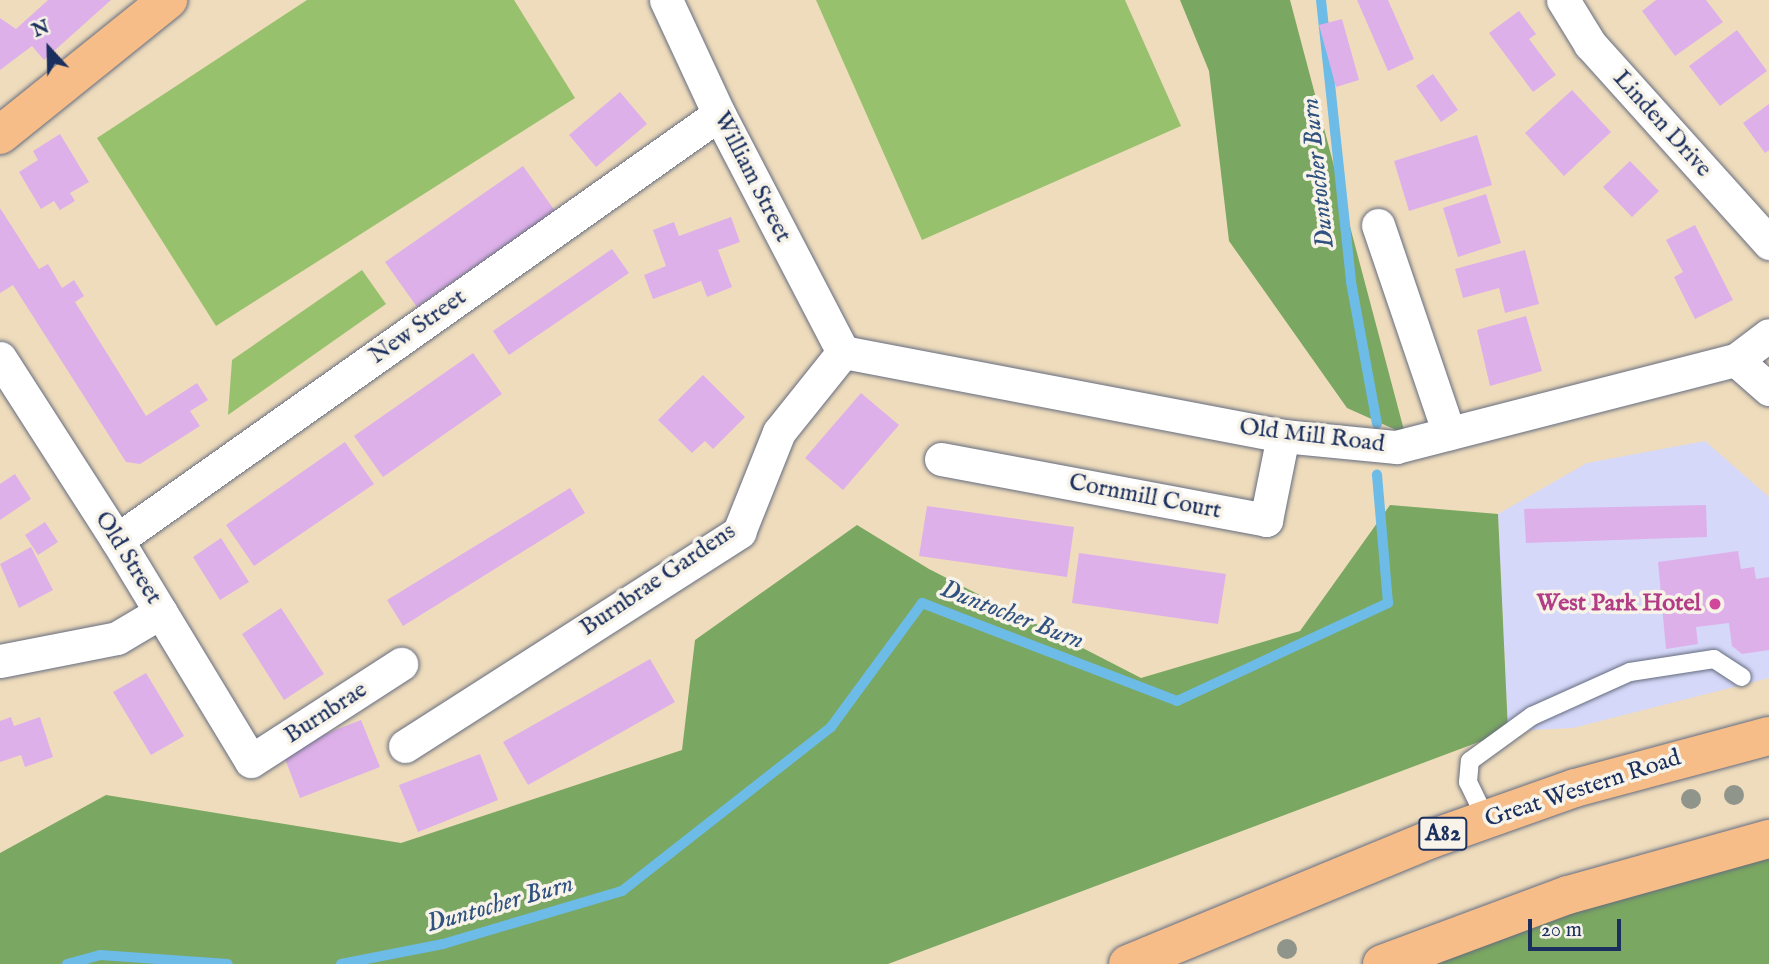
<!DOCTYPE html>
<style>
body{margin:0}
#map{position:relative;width:1769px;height:964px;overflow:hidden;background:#efdcbc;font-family:"IM FELL English",serif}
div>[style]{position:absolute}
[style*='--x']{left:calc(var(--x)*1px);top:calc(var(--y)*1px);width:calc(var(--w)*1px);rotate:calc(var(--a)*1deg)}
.built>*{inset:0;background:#d5d8f9}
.green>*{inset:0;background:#98c16e}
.forest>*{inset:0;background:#7aa761}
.stream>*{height:10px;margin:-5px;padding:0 5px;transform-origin:5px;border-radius:5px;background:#6dbbe7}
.building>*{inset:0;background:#deb0ea}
.roads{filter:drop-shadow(0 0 2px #656c7f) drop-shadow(0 0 2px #656c7f)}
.lane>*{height:18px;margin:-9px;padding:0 9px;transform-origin:9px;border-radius:9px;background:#fff}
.street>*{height:33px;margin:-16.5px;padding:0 16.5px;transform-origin:16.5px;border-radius:16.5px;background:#fff}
.primary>*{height:38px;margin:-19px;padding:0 19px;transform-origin:19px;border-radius:19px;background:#f7bd88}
.trees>*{width:20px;height:20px;margin:-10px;border-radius:50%;background:#8f958b}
.dots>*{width:19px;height:19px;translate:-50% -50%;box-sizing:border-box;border:4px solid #f7f3e8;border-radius:50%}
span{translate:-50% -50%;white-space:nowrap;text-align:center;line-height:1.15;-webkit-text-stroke:7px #f7f3e8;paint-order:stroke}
.shield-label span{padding:2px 5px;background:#f7f3e8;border:2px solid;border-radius:5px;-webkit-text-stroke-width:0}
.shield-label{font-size:23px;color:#1b2f5e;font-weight:700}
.street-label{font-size:24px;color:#1b2f5e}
.hotel-label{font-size:24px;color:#b23c85;font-weight:700}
.right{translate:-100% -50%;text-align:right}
.water-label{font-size:26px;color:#305280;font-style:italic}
.north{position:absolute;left:14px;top:14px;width:70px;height:70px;-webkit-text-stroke:5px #f7f3e8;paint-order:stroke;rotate:338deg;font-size:19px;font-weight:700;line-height:28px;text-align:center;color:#1b2f5e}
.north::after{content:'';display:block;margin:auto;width:24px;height:32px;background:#1b2f5e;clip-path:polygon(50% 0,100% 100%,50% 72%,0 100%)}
.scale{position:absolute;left:1528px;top:919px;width:93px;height:32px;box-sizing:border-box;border:4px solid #1b2f5e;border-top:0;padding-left:9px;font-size:21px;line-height:24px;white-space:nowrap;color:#1b2f5e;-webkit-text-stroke:5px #f7f3e8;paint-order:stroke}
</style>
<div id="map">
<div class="built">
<div style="clip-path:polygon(1705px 441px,1769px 497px,1769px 678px,1573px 728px,1508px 731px,1498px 514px,1587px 463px)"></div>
</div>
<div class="green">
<div style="clip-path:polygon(307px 0,514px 0,575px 98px,216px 326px,97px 138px)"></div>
<div style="clip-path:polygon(816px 0,1125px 0,1181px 126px,922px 240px)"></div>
<div style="clip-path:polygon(362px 270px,386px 304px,228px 415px,232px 360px)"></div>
</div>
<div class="forest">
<div style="clip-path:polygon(1180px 0,1290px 0,1405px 434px,1347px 408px,1229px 241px,1209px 71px)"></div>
<div style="clip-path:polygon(1390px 505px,1498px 514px,1508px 731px,888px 964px,0 964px,0 853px,106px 795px,401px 843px,682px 750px,695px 640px,857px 525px,929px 569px,1141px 678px,1300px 631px)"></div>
<div style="clip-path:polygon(1769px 839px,1769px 964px,1383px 964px)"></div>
</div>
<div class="stream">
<div style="--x:1321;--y:0;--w:284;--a:83.9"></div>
<div style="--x:1351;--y:282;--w:144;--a:79.6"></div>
<div style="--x:67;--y:964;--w:34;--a:-15"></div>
<div style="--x:100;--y:955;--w:128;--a:4"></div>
<div style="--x:341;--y:964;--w:104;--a:-11.1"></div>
<div style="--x:443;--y:944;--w:187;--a:-16.5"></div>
<div style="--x:622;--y:891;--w:266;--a:-38.1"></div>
<div style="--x:831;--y:727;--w:154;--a:-53.7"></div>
<div style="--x:922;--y:603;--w:273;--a:21"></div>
<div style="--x:1177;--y:701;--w:233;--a:-24.9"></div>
<div style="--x:1388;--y:603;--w:129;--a:-94.9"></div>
</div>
<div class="building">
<div style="clip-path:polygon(48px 0,111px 0,44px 60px,32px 46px,0 70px,0 18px,16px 29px)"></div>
<div style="clip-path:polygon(1357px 0,1388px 0,1414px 59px,1388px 71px)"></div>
<div style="clip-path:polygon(1656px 0,1706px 0,1723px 22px,1675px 56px,1642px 11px)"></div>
<div style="clip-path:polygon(1519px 11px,1536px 34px,1529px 39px,1556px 75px,1533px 92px,1489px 33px)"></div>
<div style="clip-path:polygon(1342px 19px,1359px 80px,1336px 87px,1319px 25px)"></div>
<div style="clip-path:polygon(1737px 30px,1767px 71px,1720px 106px,1689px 66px)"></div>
<div style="clip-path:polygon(1433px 74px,1458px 110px,1441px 122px,1416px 86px)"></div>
<div style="clip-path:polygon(1572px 90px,1611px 132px,1564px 176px,1525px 133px)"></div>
<div style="clip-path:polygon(620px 92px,647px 124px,596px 167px,569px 135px)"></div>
<div style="clip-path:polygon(1769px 104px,1769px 150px,1765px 153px,1743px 123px)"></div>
<div style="clip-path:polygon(60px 134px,89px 182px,70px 193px,75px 201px,60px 210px,54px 201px,41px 209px,19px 172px,38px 160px,33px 151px)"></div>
<div style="clip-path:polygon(1477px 135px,1492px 185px,1409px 211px,1394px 161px)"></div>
<div style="clip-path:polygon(1630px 161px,1659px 191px,1632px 217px,1603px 187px)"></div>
<div style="clip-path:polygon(523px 166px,555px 211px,417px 307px,385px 262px)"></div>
<div style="clip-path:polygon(1486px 194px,1501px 243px,1458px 257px,1443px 208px)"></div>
<div style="clip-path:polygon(0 208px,39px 269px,48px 264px,62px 288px,74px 280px,84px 296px,75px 302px,146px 416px,197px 383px,208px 400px,190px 411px,200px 426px,140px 464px,126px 462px,13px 285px,0 293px)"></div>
<div style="clip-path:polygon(731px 217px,740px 242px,718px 250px,732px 287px,707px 297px,701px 281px,653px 299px,644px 275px,666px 266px,653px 230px,674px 222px,679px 236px)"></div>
<div style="clip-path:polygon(1695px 225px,1733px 300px,1695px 319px,1674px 277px,1683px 272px,1666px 240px)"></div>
<div style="clip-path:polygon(612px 249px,629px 273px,509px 355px,493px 331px)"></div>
<div style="clip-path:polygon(1525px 250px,1539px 304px,1505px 313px,1499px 288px,1463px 298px,1455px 269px)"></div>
<div style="clip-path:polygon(1526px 316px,1542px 371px,1490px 386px,1477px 330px)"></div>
<div style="clip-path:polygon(473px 353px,502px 394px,383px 477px,354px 436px)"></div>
<div style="clip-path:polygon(703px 375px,745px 417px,713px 449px,705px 441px,692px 453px,658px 420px)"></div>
<div style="clip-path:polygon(861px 393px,899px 425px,843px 490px,805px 458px)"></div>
<div style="clip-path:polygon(345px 442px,374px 484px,254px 566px,226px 525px)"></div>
<div style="clip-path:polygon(15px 474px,31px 499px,0 520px,0 484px)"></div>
<div style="clip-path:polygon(570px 488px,585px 513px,403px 626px,387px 600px)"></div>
<div style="clip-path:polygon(1706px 505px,1707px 537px,1526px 543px,1524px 509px)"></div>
<div style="clip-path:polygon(927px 506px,1074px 527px,1067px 577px,919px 556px)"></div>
<div style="clip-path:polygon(45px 522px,58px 542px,38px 555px,25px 535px)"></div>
<div style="clip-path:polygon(221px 538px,249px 582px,220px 600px,193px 557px)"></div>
<div style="clip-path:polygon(31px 547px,53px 590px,19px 608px,0 564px)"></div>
<div style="clip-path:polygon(1738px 551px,1741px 569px,1754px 567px,1756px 579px,1769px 577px,1769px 650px,1742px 654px,1732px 646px,1729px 623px,1696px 627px,1698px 644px,1666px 649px,1658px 562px)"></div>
<div style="clip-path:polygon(1079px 553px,1226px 574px,1218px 624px,1072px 603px)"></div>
<div style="clip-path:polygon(281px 608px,324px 674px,284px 700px,242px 634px)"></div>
<div style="clip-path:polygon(650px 659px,675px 702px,528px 785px,503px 742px)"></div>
<div style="clip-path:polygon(146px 673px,184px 736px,151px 755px,113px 692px)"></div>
<div style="clip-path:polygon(11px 717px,14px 726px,40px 717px,53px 757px,25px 767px,21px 755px,0 762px,0 721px)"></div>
<div style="clip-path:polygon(361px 720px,380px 767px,300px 798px,282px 751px)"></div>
<div style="clip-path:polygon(480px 754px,498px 800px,418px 832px,399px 785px)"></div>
</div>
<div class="roads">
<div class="lane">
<div style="--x:1486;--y:819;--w:41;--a:-115.9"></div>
<div style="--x:1468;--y:782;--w:21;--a:-85"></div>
<div style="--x:1470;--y:761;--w:77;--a:-36"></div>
<div style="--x:1532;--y:716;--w:107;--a:-24.2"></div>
<div style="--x:1630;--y:672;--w:85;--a:-8.8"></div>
<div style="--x:1714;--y:659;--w:33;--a:33"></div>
</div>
<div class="street">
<div style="--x:666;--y:0;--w:126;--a:65.1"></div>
<div style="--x:719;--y:114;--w:268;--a:62.5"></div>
<div style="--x:1563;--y:0;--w:52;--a:58.5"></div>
<div style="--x:1590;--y:44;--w:268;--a:48"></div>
<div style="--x:1378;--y:225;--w:220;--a:71.2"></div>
<div style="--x:843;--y:352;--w:448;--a:10.8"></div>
<div style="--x:1283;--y:436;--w:114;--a:5.6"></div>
<div style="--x:1396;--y:447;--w:351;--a:-14.4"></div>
<div style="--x:1736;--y:360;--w:41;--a:-37.1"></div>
<div style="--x:0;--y:358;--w:216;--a:57.3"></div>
<div style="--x:117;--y:540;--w:258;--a:58.8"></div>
<div style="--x:251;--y:761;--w:179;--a:-32.9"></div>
<div style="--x:1736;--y:360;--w:44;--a:41.3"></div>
<div style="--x:941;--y:459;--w:331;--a:10.6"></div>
<div style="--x:1266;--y:520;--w:86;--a:-78.6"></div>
<div style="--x:117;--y:540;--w:737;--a:-35.28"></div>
<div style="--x:0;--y:661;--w:119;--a:-11.1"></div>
<div style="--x:117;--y:638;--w:51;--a:-30.6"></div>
<div style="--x:405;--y:746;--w:397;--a:-32.6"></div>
<div style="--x:739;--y:532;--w:108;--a:-68.2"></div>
<div style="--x:779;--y:432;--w:102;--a:-51.3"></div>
</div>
<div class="primary">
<div style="--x:0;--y:135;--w:216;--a:-38.8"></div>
<div style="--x:1128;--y:964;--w:328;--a:-22.4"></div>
<div style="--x:1431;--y:839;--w:153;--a:-19.5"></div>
<div style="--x:1575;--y:788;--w:201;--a:-15"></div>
<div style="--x:1382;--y:964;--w:198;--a:-20.4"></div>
<div style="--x:1568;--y:895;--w:209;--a:-15.6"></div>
</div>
</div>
<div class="trees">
<div style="left:1734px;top:795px"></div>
<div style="left:1691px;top:799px"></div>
<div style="left:1287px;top:949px"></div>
</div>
<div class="dots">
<div style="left:1715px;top:604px;background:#d1479c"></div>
</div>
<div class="shield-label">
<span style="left:1443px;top:834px">A82</span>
</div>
<div class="street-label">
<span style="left:1662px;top:124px;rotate:48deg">Linden Drive</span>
<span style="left:752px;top:177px;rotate:63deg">William Street</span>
<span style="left:418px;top:327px;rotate:-35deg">New Street</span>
<span style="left:1312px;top:436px;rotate:7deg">Old Mill Road</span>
<span style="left:1145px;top:497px;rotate:11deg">Cornmill Court</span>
<span style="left:128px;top:558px;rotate:58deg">Old Street</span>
<span style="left:658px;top:580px;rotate:-34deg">Burnbrae Gardens</span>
<span style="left:326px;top:713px;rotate:-33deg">Burnbrae</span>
<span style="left:1583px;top:789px;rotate:-18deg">Great Western Road</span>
</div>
<div class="hotel-label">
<span class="right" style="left:1701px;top:604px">West Park Hotel</span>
</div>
<div class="water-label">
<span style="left:1318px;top:173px;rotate:-96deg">Duntocher Burn</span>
<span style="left:1012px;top:615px;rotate:21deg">Duntocher Burn</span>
<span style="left:500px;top:904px;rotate:-16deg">Duntocher Burn</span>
</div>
<div class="north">N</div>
<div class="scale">20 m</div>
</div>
